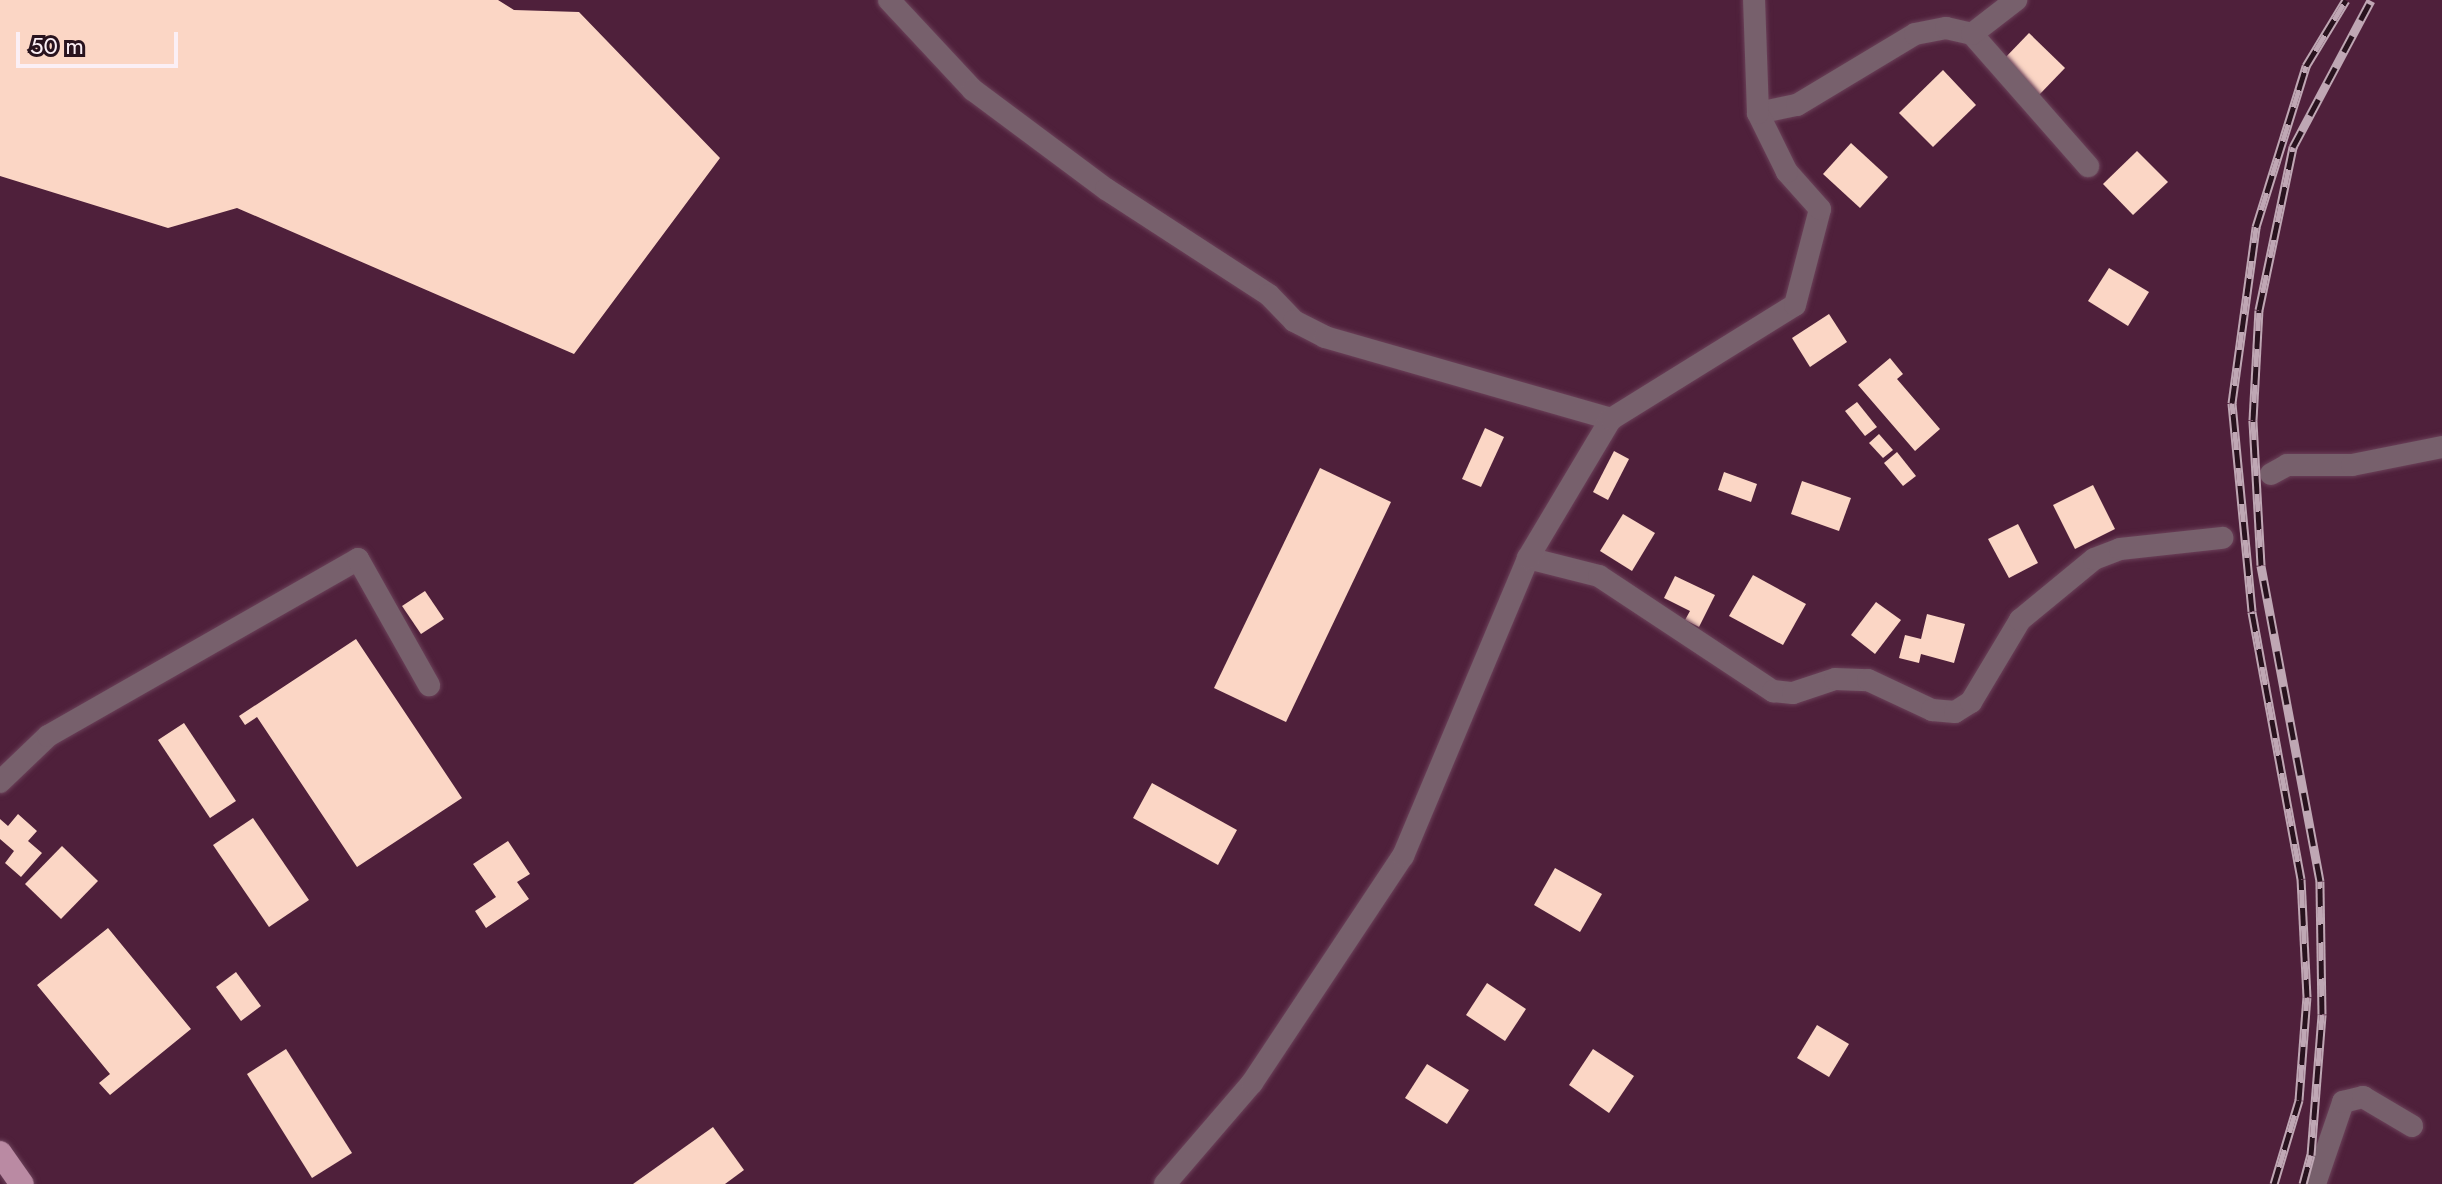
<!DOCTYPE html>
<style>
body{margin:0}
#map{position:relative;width:2442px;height:1184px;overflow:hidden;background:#4f203b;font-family:Jost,sans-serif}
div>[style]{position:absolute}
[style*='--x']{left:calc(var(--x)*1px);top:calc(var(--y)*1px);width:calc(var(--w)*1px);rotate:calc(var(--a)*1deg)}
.building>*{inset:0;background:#fbd6c5}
.roads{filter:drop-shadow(0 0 2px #6b4159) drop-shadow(0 0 2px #6b4159)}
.minor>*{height:22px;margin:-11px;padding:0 11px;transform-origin:11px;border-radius:11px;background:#77606c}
.major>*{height:24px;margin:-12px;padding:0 12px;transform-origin:12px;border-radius:12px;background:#ba8aa3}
.rail>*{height:9px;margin-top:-4.5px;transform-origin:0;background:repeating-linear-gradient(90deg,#28131e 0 18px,#bfa7b4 0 36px);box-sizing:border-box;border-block:2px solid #bfa7b4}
span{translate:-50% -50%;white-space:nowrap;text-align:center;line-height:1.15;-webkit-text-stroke:8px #28131e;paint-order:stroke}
.scale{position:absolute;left:16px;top:32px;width:162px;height:36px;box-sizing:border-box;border:4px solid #fbeff5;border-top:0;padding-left:10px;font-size:24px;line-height:28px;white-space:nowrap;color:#fbeff5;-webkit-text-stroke:6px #28131e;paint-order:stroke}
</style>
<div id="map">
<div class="building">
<div style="clip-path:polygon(0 0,498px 0,514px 10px,579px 12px,720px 158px,574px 354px,237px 208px,168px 228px,0 176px)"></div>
<div style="clip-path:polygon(2029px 33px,2065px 68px,2039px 95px,2003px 60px)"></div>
<div style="clip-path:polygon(1943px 70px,1976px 105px,1933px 147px,1899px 113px)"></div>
<div style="clip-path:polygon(1851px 143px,1888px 177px,1860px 208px,1823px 174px)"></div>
<div style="clip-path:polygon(2137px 151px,2168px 182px,2133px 215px,2103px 184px)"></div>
<div style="clip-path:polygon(2109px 268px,2149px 292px,2128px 326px,2088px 301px)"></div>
<div style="clip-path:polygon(1829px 314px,1847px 342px,1810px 367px,1792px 338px)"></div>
<div style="clip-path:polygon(1890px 358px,1903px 374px,1897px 379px,1940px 429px,1915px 451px,1858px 385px)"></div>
<div style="clip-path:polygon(1857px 402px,1877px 427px,1865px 436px,1845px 411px)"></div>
<div style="clip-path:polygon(1485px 428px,1504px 437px,1481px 487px,1462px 479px)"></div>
<div style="clip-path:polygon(1879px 434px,1893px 450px,1883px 458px,1869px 443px)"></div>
<div style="clip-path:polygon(1614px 451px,1629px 459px,1608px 500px,1593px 492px)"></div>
<div style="clip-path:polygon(1897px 452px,1916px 476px,1903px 486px,1884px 463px)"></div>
<div style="clip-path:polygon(1320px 468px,1391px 502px,1286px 722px,1214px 688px)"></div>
<div style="clip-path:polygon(1724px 472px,1757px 484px,1751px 502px,1718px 490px)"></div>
<div style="clip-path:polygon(1802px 481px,1851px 498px,1839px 531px,1791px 514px)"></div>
<div style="clip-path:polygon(2093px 485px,2115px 529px,2075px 549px,2053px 505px)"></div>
<div style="clip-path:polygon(1623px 514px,1655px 533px,1632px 571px,1600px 551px)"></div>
<div style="clip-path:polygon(2018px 524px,2038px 563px,2009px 578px,1988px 539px)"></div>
<div style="clip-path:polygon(1753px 575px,1806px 604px,1783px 645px,1729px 616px)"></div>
<div style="clip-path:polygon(1675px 576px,1715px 595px,1699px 627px,1685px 620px,1690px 611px,1664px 598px)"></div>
<div style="clip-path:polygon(425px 591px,444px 619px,421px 634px,402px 606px)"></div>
<div style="clip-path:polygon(1876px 602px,1901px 620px,1875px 654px,1851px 635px)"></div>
<div style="clip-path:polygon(1927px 614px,1965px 624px,1954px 663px,1921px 654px,1919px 663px,1899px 658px,1905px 635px,1921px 639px)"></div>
<div style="clip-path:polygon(356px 639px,462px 798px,357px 867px,257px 717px,245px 725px,239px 716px)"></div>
<div style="clip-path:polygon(184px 723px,236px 801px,210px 818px,158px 740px)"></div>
<div style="clip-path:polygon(1152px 783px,1237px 830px,1218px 865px,1133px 818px)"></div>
<div style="clip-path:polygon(18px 814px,37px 831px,28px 841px,42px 853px,21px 877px,5px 863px,14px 851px,0 839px,0 819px,8px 826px)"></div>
<div style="clip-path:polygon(253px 818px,309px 900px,269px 927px,213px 845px)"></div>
<div style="clip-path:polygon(508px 841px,530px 874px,517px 882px,529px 899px,486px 928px,475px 911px,496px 897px,473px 864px)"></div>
<div style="clip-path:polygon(62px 846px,98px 881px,61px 919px,25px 884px)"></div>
<div style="clip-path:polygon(1555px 868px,1602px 894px,1580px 932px,1534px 905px)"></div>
<div style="clip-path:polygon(108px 928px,191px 1029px,110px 1095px,99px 1083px,110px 1074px,37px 985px)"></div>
<div style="clip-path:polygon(236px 972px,261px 1006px,241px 1021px,216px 987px)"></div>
<div style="clip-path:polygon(1487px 983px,1526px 1009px,1505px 1041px,1466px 1015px)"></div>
<div style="clip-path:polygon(1817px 1025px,1849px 1044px,1829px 1077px,1797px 1058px)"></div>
<div style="clip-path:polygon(286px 1049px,352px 1153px,312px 1178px,247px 1074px)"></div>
<div style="clip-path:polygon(1593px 1049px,1634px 1076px,1609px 1113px,1569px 1085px)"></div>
<div style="clip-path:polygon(1427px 1064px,1469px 1090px,1447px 1124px,1405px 1098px)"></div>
<div style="clip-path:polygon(713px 1127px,744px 1170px,725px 1184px,633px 1184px)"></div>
</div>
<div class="roads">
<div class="minor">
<div style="--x:889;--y:0;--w:123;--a:47"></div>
<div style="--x:973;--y:90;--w:166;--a:36.7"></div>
<div style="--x:1106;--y:189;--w:194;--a:33"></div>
<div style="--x:1269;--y:295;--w:36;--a:46"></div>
<div style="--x:1294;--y:321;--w:35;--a:27"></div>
<div style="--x:1325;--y:337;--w:298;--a:16"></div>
<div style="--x:1972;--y:34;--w:176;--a:48.7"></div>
<div style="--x:1758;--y:113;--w:40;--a:-12"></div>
<div style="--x:1797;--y:105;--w:138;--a:-31"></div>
<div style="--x:1915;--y:34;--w:32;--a:-11"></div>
<div style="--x:1946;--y:28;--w:27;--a:13"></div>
<div style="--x:1972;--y:34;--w:56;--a:-37.7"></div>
<div style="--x:2271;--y:474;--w:18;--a:-29"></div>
<div style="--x:2287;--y:465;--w:65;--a:0"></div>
<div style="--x:2352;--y:465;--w:92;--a:-11.3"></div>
<div style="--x:1528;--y:558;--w:73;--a:14.2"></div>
<div style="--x:1599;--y:576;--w:209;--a:33.5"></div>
<div style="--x:1773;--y:691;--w:20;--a:6"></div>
<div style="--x:1793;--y:693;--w:44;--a:-18.4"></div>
<div style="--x:1835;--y:679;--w:33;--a:2"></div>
<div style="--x:1868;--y:680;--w:71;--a:25.1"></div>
<div style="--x:1932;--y:710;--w:23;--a:5"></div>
<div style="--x:1955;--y:712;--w:19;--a:-32"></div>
<div style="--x:1971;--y:702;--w:96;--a:-59.1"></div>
<div style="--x:2020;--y:620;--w:96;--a:-39.5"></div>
<div style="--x:2094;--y:559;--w:28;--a:-21"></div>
<div style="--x:2120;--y:549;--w:103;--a:-6.2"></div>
<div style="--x:0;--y:782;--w:66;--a:-43.8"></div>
<div style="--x:48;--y:736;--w:357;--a:-29.7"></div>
<div style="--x:358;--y:559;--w:145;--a:60.6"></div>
<div style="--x:1165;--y:1184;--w:133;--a:-49.3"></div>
<div style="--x:1252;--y:1083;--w:273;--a:-56.4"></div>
<div style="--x:1403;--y:856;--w:323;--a:-67.2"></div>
<div style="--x:1528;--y:558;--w:162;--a:-59.2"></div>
<div style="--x:1611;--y:419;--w:216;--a:-31.8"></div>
<div style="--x:1795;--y:305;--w:99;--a:-75.4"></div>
<div style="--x:1820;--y:209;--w:50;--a:-131.7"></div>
<div style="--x:1787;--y:172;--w:66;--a:-116.2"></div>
<div style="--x:1758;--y:113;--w:113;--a:-92"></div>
<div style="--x:2315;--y:1184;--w:87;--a:-71.1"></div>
<div style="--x:2343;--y:1102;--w:21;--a:-14"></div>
<div style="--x:2363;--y:1097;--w:57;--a:30.6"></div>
</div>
<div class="major">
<div style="--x:0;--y:1153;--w:38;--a:55"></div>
</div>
</div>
<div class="rail">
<div style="--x:2274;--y:1184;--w:88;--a:-73.4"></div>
<div style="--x:2299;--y:1100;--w:103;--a:-85.6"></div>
<div style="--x:2307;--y:997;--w:118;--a:-92.9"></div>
<div style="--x:2301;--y:879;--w:272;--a:-100.4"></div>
<div style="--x:2252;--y:611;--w:209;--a:-95.5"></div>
<div style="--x:2232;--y:403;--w:178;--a:-82.2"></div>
<div style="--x:2256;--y:227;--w:169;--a:-72.7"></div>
<div style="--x:2306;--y:66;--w:77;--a:-58.8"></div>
<div style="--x:2303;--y:1184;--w:30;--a:-75"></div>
<div style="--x:2311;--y:1155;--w:141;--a:-85.5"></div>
<div style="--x:2322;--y:1014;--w:133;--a:-90.9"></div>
<div style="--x:2320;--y:881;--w:321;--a:-100.6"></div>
<div style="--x:2261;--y:565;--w:145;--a:-93.2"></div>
<div style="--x:2253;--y:420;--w:110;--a:-86.9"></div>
<div style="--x:2259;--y:310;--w:167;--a:-78.2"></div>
<div style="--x:2293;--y:147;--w:166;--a:-62"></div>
</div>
<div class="scale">50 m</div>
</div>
